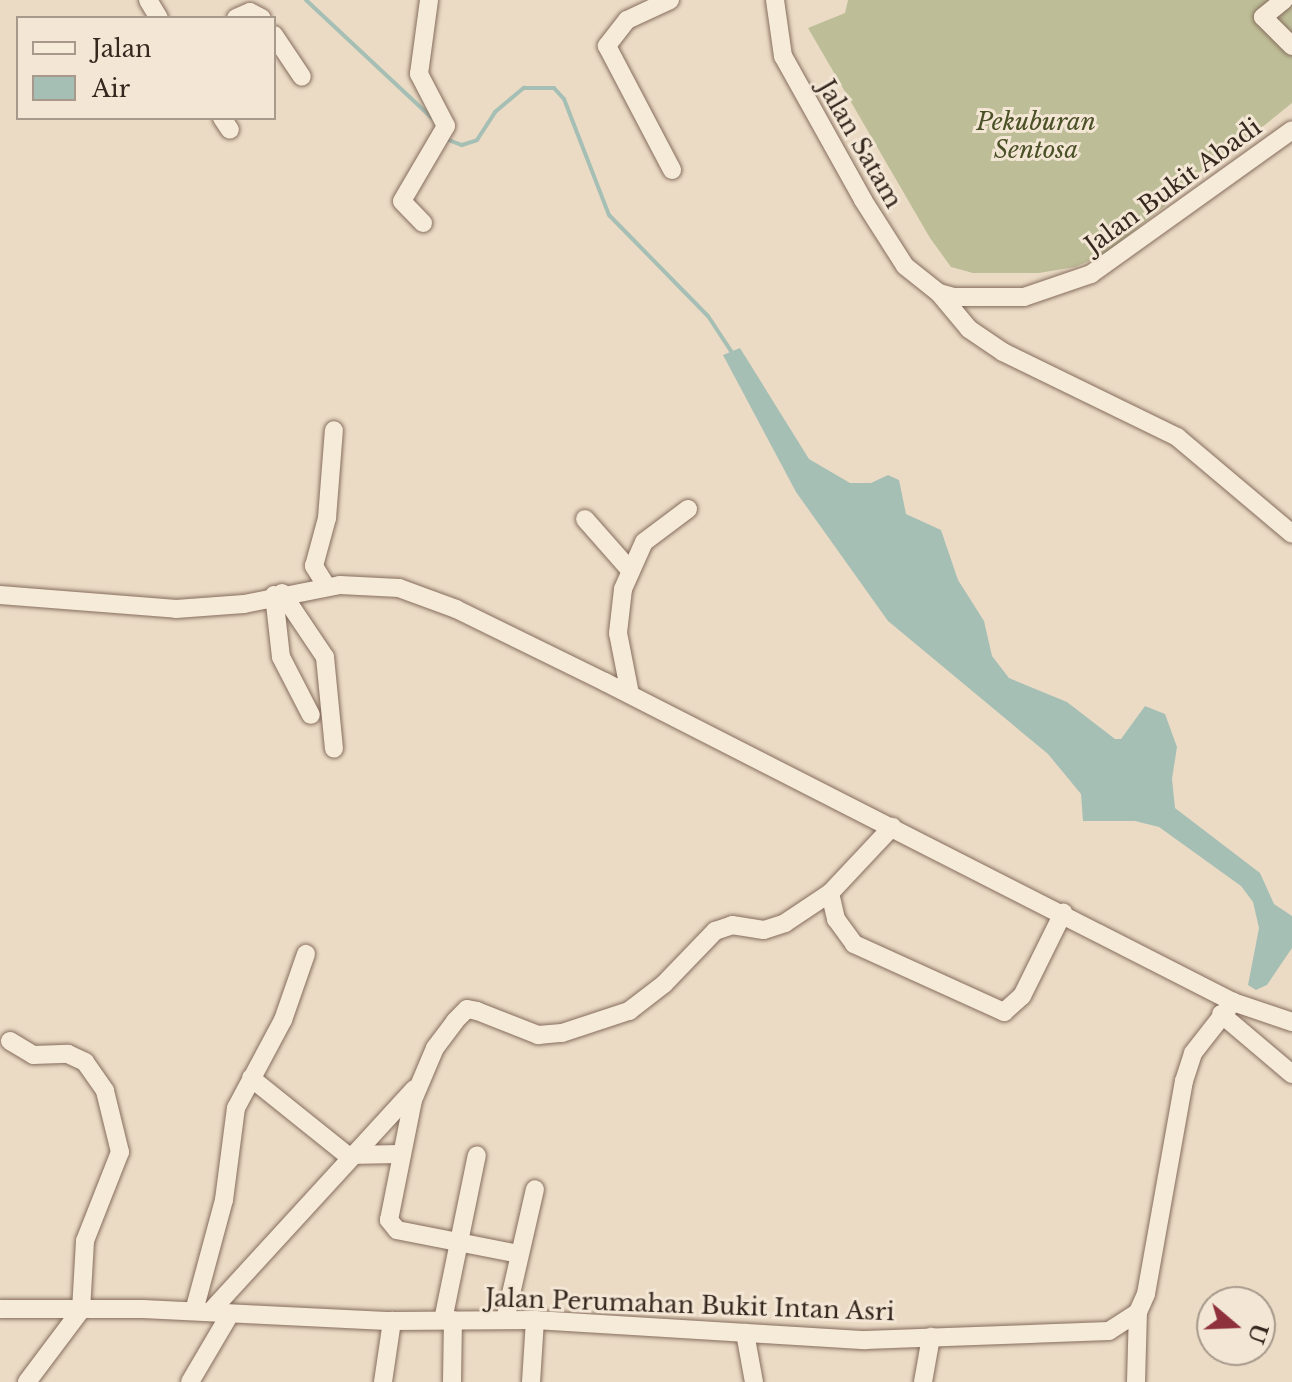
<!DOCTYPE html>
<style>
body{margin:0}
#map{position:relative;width:1292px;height:1382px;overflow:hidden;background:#ebdbc5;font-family:"Libre Baskerville",serif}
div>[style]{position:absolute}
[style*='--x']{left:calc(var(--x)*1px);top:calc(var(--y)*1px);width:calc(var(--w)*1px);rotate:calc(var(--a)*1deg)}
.cemetery>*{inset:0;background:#bdbe98}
.water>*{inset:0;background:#a6bfb5}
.stream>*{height:4px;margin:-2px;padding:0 2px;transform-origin:2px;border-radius:2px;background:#a6bfb5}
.roads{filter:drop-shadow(0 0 2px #856d5d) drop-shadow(0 0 2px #856d5d)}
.minor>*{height:18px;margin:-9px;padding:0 9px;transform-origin:9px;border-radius:9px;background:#f6ead8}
span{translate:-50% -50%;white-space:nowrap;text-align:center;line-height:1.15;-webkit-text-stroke:6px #f3e6d4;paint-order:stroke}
.park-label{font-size:24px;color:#4b5127;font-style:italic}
.street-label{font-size:24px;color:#36281f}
.legend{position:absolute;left:16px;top:16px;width:260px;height:104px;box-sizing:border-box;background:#f3e6d4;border:2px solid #a79a8c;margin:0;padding:10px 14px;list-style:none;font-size:24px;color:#36281f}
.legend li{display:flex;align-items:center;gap:16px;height:40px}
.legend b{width:40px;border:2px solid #a79a8c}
.north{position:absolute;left:1196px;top:1286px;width:80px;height:80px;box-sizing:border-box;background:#f3e6d4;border:2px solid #a79a8c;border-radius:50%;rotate:109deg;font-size:22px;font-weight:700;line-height:32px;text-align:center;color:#36281f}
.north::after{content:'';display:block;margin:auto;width:28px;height:36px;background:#8f313c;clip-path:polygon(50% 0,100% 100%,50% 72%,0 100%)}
</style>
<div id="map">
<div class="cemetery">
<div style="clip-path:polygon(848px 0,1292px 0,1292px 103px,1105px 254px,1075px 267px,1039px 273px,973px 273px,951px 267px,930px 238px,808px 28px,845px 13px)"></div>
</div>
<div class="water">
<div style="clip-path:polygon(740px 348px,809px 459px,850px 483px,871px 483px,888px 475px,899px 480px,906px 514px,941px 530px,958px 580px,984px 621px,992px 656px,1009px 678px,1067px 702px,1115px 739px,1121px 739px,1145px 706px,1165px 714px,1177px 747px,1172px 779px,1175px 808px,1260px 873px,1274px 904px,1292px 916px,1292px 948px,1267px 985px,1256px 990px,1248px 985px,1259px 928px,1253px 902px,1241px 886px,1159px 827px,1135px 821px,1083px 821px,1081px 794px,1048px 754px,888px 621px,796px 492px,723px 355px)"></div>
</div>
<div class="stream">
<div style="--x:306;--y:0;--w:173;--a:43.1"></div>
<div style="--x:446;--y:139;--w:17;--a:21"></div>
<div style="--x:462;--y:145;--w:16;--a:-18"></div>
<div style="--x:477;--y:140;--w:33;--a:-57"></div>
<div style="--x:495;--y:112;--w:38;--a:-40"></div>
<div style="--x:524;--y:88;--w:30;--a:0"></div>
<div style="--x:554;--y:88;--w:15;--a:48"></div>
<div style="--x:564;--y:99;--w:124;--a:68.8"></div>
<div style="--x:609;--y:215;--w:141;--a:45.6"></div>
<div style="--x:708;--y:316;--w:45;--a:56.7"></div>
</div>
<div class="roads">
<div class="minor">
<div style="--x:148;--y:0;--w:21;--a:59"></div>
<div style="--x:670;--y:0;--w:47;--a:155.1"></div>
<div style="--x:627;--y:20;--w:33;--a:128"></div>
<div style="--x:607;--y:46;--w:140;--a:62.3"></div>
<div style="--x:775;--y:0;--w:57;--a:81.9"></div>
<div style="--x:783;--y:56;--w:165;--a:60.9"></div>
<div style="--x:863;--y:200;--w:78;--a:57.5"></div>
<div style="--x:905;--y:266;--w:43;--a:38.5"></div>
<div style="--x:939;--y:293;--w:16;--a:15"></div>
<div style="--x:954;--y:297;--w:70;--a:0"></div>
<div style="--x:1024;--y:297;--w:71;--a:-18.9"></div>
<div style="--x:1091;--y:274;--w:247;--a:-35.6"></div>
<div style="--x:1284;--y:0;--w:27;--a:141"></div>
<div style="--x:1263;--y:17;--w:41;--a:45"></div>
<div style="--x:236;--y:18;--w:15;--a:-23"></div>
<div style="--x:250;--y:12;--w:13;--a:27"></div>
<div style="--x:274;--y:35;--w:50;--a:56.3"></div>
<div style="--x:222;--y:118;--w:14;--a:56"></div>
<div style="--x:423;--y:223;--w:30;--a:-134"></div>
<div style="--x:402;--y:201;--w:87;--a:-59.6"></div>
<div style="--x:446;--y:126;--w:59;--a:-117.4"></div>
<div style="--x:419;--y:74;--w:75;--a:-82.3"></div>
<div style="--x:939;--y:293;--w:47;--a:50.2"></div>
<div style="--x:969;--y:329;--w:41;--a:34.1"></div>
<div style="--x:1003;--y:352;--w:194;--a:26"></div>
<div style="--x:1177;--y:437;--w:150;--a:40.1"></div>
<div style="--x:585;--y:519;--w:68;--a:48.6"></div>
<div style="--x:327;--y:587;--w:25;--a:-122"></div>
<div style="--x:314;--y:566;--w:50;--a:-74.8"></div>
<div style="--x:327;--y:518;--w:88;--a:-85.5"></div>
<div style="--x:282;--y:593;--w:77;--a:56.1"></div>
<div style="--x:325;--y:657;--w:92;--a:84.4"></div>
<div style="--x:0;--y:595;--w:177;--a:4.5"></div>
<div style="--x:176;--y:609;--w:68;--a:-4.2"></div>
<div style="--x:244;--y:604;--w:98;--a:-11.2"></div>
<div style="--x:340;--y:585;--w:59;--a:2.9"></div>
<div style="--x:399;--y:588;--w:61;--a:20.2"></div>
<div style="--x:456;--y:609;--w:166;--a:26.1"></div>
<div style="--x:605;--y:682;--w:705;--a:27"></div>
<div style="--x:1233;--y:1002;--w:62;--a:18.7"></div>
<div style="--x:274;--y:595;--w:62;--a:83.6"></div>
<div style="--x:281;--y:657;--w:65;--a:62.7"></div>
<div style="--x:630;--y:694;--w:62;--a:-101.1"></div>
<div style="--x:618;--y:633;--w:44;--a:-83.5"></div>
<div style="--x:623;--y:589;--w:51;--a:-65.9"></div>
<div style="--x:644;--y:542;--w:55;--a:-36.9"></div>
<div style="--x:830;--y:893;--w:27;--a:77"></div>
<div style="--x:836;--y:919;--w:31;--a:54"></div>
<div style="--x:854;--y:944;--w:165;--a:24.4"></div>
<div style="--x:1004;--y:1012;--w:24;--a:-42"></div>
<div style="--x:1022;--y:996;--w:93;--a:-63.7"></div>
<div style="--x:1221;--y:1014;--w:93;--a:40.2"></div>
<div style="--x:10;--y:1041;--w:27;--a:31"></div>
<div style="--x:33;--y:1055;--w:35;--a:-2"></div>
<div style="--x:68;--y:1054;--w:19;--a:25"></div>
<div style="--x:85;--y:1062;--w:35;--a:55"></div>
<div style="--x:105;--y:1091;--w:63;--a:76.2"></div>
<div style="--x:120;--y:1152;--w:96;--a:111.5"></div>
<div style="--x:85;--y:1241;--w:69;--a:93.3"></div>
<div style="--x:81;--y:1310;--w:90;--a:126.9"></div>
<div style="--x:251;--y:1078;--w:123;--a:38.7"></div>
<div style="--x:347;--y:1155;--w:54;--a:-1.1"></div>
<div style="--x:519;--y:1254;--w:124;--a:-168.9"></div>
<div style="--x:397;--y:1230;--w:13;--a:-129"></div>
<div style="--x:389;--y:1220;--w:122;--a:-78.7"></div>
<div style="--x:413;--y:1100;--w:56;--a:-67.1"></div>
<div style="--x:435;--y:1048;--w:34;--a:-53"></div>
<div style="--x:455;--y:1021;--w:17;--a:-45"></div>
<div style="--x:467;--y:1009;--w:10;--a:11"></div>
<div style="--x:477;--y:1011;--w:66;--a:21.5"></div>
<div style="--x:538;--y:1035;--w:24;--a:-5"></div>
<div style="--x:562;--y:1033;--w:71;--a:-18.2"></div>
<div style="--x:629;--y:1011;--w:44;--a:-37.6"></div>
<div style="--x:664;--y:984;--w:74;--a:-46.1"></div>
<div style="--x:715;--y:931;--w:18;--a:-19"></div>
<div style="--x:732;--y:925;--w:32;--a:9"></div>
<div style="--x:764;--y:930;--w:22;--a:-18"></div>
<div style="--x:785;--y:923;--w:54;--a:-33.7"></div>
<div style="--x:830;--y:893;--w:91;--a:-46.8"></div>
<div style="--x:0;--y:1309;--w:143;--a:0"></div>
<div style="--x:143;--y:1309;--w:249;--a:2.8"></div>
<div style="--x:392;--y:1321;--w:143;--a:-0.4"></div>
<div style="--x:535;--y:1320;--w:331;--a:3.5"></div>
<div style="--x:865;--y:1340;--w:244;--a:-2.1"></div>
<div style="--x:1109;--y:1331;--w:35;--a:-33"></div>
<div style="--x:1138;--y:1312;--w:20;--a:-66"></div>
<div style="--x:1146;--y:1294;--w:216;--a:-79.9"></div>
<div style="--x:1184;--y:1081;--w:29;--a:-72"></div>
<div style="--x:1193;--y:1053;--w:65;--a:-51.9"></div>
<div style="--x:194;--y:1311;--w:115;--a:-74.9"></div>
<div style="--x:224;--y:1200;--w:93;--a:-82.6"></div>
<div style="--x:236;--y:1108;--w:100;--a:-61.9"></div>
<div style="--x:283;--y:1020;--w:70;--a:-70.8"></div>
<div style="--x:210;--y:1312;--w:302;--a:-47.5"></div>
<div style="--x:443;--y:1320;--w:168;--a:-78.4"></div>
<div style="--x:505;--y:1320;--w:134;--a:-77.1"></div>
<div style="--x:745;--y:1333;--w:50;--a:79.6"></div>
<div style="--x:190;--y:1382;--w:79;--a:-59.5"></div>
<div style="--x:383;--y:1382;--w:62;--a:-81.6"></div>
<div style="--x:452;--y:1382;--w:62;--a:-89.1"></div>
<div style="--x:531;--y:1382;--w:62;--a:-86.3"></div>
<div style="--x:923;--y:1382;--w:46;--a:-79.9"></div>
<div style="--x:1136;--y:1382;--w:70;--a:-88.4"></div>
</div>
</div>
<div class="park-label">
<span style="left:1036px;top:136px">Pekuburan<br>Sentosa</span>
</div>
<div class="street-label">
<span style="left:860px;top:144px;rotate:60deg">Jalan Satam</span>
<span style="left:1173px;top:186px;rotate:-36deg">Jalan Bukit Abadi</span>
<span style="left:690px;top:1305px;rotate:2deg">Jalan Perumahan Bukit Intan Asri</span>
</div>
<ul class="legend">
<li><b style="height:10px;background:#f6ead8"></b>Jalan</li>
<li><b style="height:22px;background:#a6bfb5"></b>Air</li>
</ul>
<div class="north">U</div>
</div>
